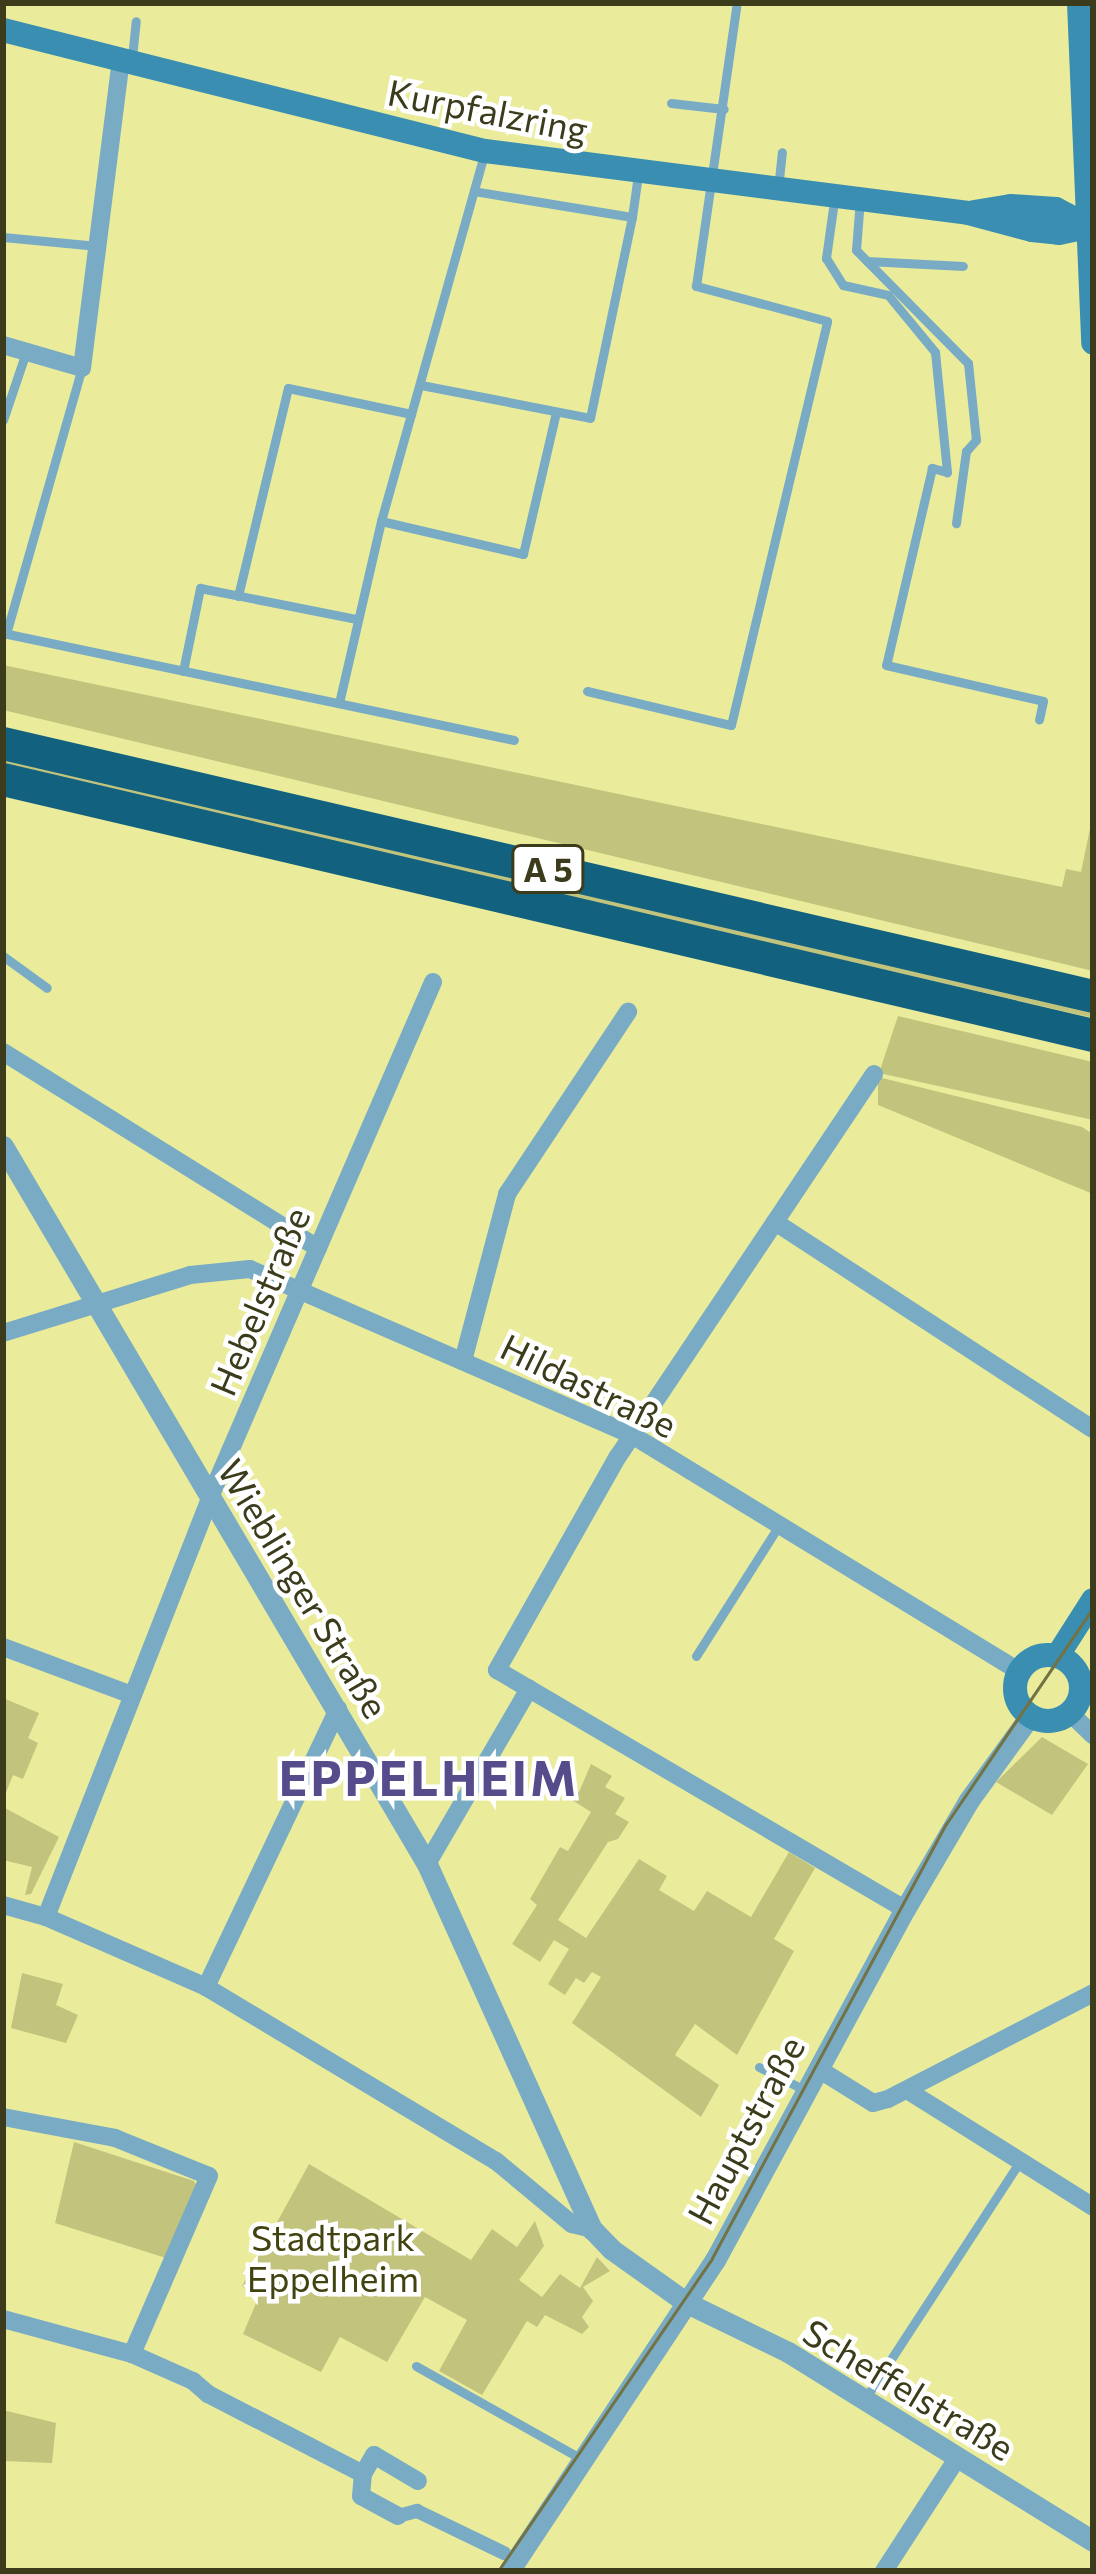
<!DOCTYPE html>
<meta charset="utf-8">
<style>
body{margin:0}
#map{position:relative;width:1096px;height:2574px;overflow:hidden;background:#eaec9c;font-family:Commissioner,sans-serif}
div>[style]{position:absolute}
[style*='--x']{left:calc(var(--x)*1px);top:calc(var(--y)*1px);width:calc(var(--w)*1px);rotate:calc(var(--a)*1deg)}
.green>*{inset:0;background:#c2c47e}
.service>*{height:9px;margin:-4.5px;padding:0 4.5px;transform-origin:4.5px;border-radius:4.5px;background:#79acc4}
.pedestrian>*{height:14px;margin:-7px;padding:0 7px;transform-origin:7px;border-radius:7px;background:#79acc4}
.minor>*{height:18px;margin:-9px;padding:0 9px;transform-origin:9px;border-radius:9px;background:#79acc4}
.tertiary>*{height:21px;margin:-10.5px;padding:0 10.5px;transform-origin:10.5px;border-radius:10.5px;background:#79acc4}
.secondary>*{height:24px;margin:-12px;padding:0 12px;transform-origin:12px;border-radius:12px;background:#398eb2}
.secondary>.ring{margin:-12px;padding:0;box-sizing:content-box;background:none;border:24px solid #398eb2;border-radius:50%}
.motorway>*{height:33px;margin:-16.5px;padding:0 16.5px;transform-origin:16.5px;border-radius:16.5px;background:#11617f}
.tram>*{height:3px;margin:-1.5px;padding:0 1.5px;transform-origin:1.5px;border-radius:1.5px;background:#727244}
span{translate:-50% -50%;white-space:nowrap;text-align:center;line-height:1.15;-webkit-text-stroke:9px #fff;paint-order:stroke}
.shield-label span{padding:3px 9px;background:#fff;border:3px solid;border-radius:9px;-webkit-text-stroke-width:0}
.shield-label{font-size:33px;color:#3c3c1c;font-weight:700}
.street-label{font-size:36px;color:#3c3c1c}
.park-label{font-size:36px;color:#434311}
.district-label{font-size:48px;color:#574c8b;font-weight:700;letter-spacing:3px}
.frame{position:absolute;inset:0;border:6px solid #3c3c1c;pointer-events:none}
</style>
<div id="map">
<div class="green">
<div style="clip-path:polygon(3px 665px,1062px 887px,1066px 869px,1081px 872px,1093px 814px,1093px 971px,3px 710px)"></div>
<div style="clip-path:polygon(3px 757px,1093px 1011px,1093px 1018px,3px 765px)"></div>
<div style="clip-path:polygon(898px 1016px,1093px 1062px,1093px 1120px,879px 1073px)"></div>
<div style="clip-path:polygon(878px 1077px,1082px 1127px,1093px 1134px,1093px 1194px,878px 1105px)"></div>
<div style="clip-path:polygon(3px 1698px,39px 1713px,28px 1738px,38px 1743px,23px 1779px,13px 1775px,3px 1800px)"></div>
<div style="clip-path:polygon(1042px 1737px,1088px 1764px,1052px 1815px,996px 1782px)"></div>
<div style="clip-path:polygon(591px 1764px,612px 1776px,605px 1787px,625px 1798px,615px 1814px,629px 1822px,618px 1839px,608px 1842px,558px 1920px,586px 1938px,639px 1859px,667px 1876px,659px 1890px,694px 1911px,707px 1891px,751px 1917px,789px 1852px,815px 1868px,774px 1939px,794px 1951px,737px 2055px,695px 2024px,675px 2055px,719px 2085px,701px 2117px,572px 2023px,601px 1977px,592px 1972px,584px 1983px,576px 1978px,565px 1995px,548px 1984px,569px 1949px,554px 1940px,540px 1962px,512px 1944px,537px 1905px,530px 1899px,560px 1847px,568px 1851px,591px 1812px,564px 1795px,566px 1786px,579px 1792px)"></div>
<div style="clip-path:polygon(3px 1807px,59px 1837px,31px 1894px,25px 1895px,32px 1867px,3px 1860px)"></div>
<div style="clip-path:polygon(22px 1973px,63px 1984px,56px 2005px,78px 2015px,66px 2043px,11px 2028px)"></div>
<div style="clip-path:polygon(74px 2142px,194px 2181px,197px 2187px,166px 2258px,55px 2223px)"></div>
<div style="clip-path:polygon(309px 2164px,471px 2260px,492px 2229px,517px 2247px,535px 2221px,544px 2246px,519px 2280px,542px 2297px,560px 2274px,580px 2288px,597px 2257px,610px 2271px,583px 2287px,593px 2301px,582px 2317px,589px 2327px,582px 2334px,545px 2315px,537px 2327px,527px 2321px,482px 2395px,439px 2371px,467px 2320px,425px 2297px,387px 2362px,340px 2337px,321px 2372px,243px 2334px,259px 2296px,242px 2286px)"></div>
<div style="clip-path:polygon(3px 2410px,56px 2423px,52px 2463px,3px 2461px)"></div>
</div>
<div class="service">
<div style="--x:132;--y:57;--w:36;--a:-84"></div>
<div style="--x:671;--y:103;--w:53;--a:6.5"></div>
<div style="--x:778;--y:189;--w:37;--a:-84"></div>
<div style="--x:860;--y:199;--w:51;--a:94.5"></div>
<div style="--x:856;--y:250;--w:159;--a:45.3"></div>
<div style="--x:968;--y:363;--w:77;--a:84.1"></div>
<div style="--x:976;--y:440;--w:15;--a:132"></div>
<div style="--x:966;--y:451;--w:73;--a:97.9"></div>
<div style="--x:834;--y:201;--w:58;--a:98"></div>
<div style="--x:826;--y:258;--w:32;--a:58"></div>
<div style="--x:843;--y:285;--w:46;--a:12.5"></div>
<div style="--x:888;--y:295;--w:74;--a:50.5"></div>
<div style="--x:935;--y:352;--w:121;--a:84.3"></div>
<div style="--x:947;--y:472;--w:16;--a:-165"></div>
<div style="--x:932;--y:468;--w:202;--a:103.1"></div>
<div style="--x:886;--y:665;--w:161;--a:12.9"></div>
<div style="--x:1043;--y:701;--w:19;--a:102"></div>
<div style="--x:632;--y:217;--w:42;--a:-81.9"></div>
<div style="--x:3;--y:237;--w:95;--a:5.4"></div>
<div style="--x:867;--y:261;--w:96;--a:3"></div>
<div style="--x:421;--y:385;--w:172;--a:11"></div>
<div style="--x:590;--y:418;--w:205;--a:-78.2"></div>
<div style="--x:632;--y:217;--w:160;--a:-170.7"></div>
<div style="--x:3;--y:420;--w:72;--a:-71.3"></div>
<div style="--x:381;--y:521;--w:146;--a:13.1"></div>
<div style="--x:523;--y:554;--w:146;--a:-76.9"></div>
<div style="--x:238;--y:596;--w:214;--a:-76.5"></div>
<div style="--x:288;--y:388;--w:126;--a:11.9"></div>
<div style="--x:3;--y:633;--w:522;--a:11.83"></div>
<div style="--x:6;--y:634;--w:277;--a:-74.1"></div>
<div style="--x:183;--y:671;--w:85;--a:-78.4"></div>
<div style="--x:200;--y:588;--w:160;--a:11.2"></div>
<div style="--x:587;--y:691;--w:148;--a:13.3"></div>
<div style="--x:731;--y:725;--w:415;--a:-76.6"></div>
<div style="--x:827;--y:321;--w:136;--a:-165"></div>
<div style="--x:696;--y:286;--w:286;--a:-81.8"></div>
<div style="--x:339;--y:703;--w:187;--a:-77"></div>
<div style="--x:381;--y:521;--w:383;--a:-74.3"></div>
<div style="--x:3;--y:956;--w:54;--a:36"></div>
<div style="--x:696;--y:1656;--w:153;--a:-57.6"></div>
<div style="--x:759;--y:2067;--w:49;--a:26.6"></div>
<div style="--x:416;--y:2366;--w:190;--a:29.3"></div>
<div style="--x:865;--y:2399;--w:282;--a:-56.9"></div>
</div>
<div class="pedestrian">
<div style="--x:398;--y:2516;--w:20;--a:-15"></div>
<div style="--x:417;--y:2511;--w:97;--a:25.8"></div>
</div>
<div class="minor">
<div style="--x:3;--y:345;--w:82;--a:16.2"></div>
<div style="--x:82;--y:368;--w:309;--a:-82.8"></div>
<div style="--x:3;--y:1052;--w:371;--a:31.9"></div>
<div style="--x:874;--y:1074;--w:460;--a:123.8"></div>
<div style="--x:618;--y:1456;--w:246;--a:119.5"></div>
<div style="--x:497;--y:1670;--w:473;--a:30.4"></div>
<div style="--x:775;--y:1222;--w:379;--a:33.1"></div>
<div style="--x:3;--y:1333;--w:196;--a:-17.2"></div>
<div style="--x:190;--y:1275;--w:60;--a:-5.7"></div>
<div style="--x:250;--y:1269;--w:417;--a:23.5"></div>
<div style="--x:632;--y:1435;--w:453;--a:31.4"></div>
<div style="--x:463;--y:1361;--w:173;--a:-75.2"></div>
<div style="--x:507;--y:1194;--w:219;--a:-56.4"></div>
<div style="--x:3;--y:1647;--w:138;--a:20.4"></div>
<div style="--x:1070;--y:1713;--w:32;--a:44"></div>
<div style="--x:427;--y:1864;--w:203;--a:-59.8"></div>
<div style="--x:3;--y:1905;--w:45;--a:15.6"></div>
<div style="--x:46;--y:1917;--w:175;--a:23.6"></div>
<div style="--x:206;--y:1987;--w:338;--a:31"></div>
<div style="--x:496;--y:2161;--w:99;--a:39.7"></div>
<div style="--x:572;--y:2224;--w:21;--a:14"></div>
<div style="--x:46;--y:1917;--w:453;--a:-68.6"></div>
<div style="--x:211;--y:1495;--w:559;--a:-66.6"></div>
<div style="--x:206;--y:1987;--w:308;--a:-64.6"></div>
<div style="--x:820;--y:2070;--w:62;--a:31.9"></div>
<div style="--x:873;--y:2103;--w:16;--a:-15"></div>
<div style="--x:888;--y:2099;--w:231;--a:-27.3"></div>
<div style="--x:910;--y:2092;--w:216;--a:32.1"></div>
<div style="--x:3;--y:2117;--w:114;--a:10.6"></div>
<div style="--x:115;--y:2138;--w:101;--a:22"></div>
<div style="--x:209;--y:2176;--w:194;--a:113.4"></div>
<div style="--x:3;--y:2319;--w:134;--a:15.2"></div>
<div style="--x:132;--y:2354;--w:67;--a:23.9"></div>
<div style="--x:193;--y:2381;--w:20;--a:41"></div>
<div style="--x:208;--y:2394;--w:174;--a:27.3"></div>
<div style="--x:398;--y:2516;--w:42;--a:-151.6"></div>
<div style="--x:361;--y:2496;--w:22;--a:-85"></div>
<div style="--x:363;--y:2474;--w:22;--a:-60"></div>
<div style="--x:374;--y:2455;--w:51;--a:30.6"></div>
<div style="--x:884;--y:2571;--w:136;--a:-57"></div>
</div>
<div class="tertiary">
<div style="--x:3;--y:1146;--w:834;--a:59.44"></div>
<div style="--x:427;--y:1864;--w:401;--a:65.7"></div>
<div style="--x:592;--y:2229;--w:28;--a:46"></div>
<div style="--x:611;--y:2249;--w:93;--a:35.4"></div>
<div style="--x:687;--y:2303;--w:112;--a:25.9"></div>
<div style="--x:788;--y:2352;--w:359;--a:31.8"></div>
<div style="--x:509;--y:2571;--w:373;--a:-56.5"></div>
<div style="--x:715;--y:2260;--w:399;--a:-61.6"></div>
<div style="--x:905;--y:1909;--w:126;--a:-59.6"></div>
<div style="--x:969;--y:1800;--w:104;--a:-54"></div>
</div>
<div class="secondary">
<div style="--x:1079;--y:3;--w:340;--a:87.6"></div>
<div style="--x:3;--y:30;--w:497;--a:14.1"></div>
<div style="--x:485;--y:151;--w:487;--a:7.3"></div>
<div style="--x:968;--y:213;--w:66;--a:14.9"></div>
<div style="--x:1032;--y:230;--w:27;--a:6"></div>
<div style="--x:1059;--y:233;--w:35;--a:-12"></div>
<div style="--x:974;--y:212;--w:37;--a:-9"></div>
<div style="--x:1011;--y:206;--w:45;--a:3.8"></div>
<div style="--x:1056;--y:209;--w:34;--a:28"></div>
<div class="ring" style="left:1015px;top:1655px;width:42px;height:42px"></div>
<div style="--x:1058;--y:1655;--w:65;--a:-57.5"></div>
</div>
<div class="motorway">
<div style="--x:3;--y:743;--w:1119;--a:13.07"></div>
<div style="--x:3;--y:779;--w:1120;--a:13.22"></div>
</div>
<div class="tram">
<div style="--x:498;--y:2571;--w:379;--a:-55.6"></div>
<div style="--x:712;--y:2258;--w:493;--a:-61.7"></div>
<div style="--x:946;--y:1824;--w:261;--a:-55.8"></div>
</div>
<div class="shield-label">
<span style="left:548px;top:869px">A 5</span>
</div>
<div class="street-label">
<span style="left:488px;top:110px;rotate:11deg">Kurpfalzring</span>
<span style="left:259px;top:1301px;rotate:-67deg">Hebelstraße</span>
<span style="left:589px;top:1385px;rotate:26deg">Hildastraße</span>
<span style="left:304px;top:1588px;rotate:59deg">Wieblinger Straße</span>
<span style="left:745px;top:2130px;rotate:-62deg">Hauptstraße</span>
<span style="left:909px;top:2389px;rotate:31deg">Scheffelstraße</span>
</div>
<div class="park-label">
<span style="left:333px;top:2257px">Stadtpark<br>Eppelheim</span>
</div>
<div class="district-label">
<span style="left:429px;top:1777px">EPPELHEIM</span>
</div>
<div class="frame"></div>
</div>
